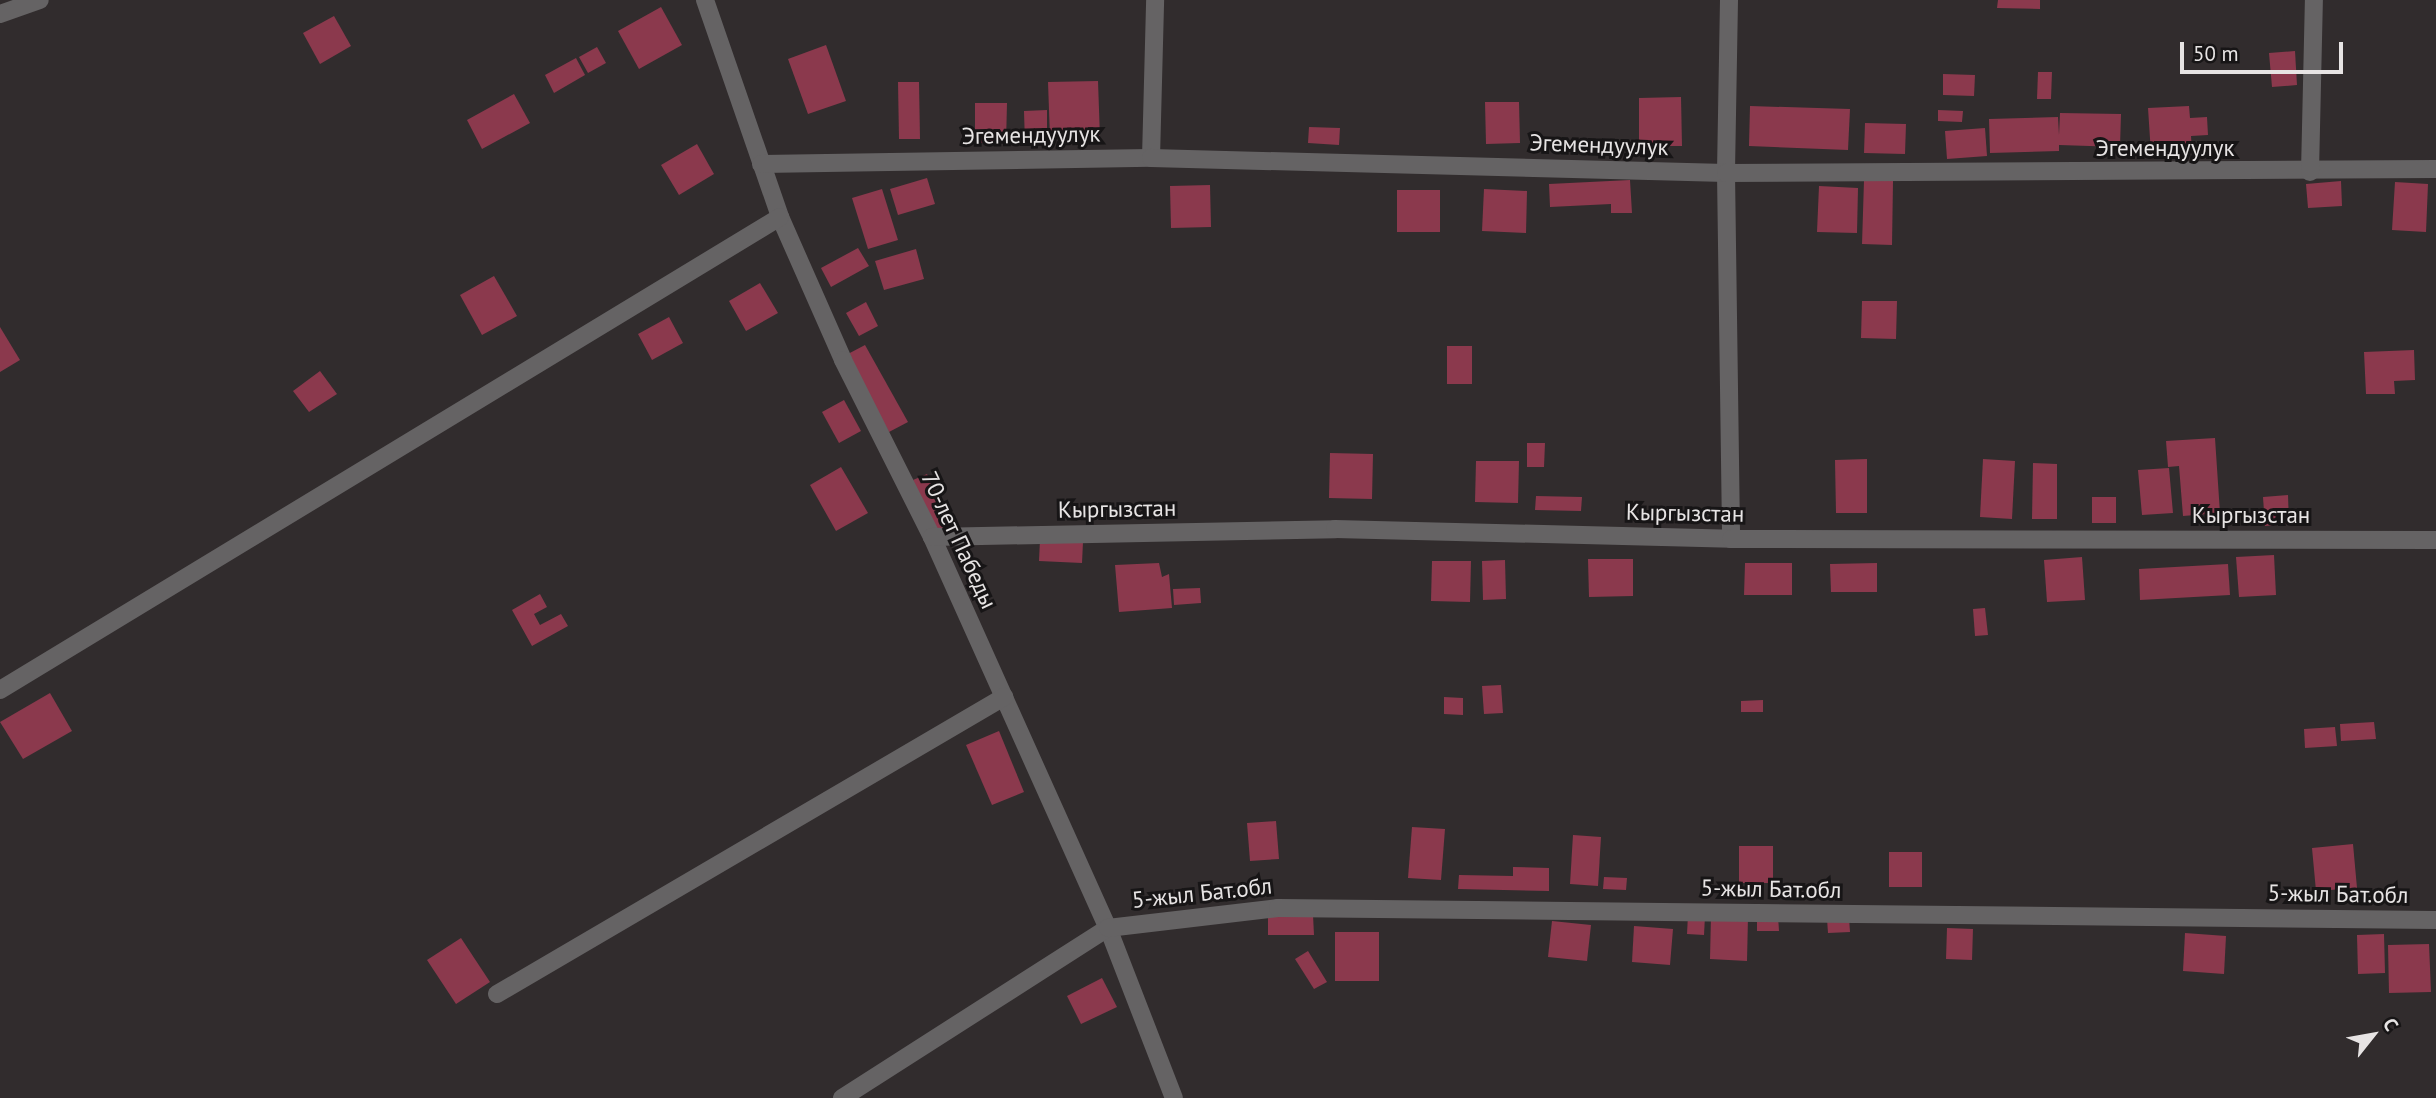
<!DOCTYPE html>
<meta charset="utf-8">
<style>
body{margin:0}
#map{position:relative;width:2436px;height:1098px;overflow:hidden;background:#312c2d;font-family:"PT Sans",sans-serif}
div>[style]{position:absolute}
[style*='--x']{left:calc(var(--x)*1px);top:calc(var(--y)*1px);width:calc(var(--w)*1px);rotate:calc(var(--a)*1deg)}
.building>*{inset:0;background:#8b394d}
.street>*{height:18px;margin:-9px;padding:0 9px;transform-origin:9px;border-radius:9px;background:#656364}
span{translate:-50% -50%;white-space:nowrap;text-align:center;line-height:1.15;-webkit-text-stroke:6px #171516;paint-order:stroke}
.street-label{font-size:23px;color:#e7e4e4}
.north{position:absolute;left:2338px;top:1000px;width:70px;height:70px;-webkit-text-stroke:5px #171516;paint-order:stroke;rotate:59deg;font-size:19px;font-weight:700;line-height:28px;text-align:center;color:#e7e4e4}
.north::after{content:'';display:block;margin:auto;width:24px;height:32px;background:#e7e4e4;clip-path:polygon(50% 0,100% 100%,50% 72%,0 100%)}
.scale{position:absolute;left:2180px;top:42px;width:163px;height:32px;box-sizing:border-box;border:4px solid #e7e4e4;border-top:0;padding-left:9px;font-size:21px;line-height:24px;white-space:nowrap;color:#e7e4e4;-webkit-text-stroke:5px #171516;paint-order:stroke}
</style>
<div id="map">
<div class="building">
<div style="clip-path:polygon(1998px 0,2040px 0,2040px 9px,1997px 8px)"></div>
<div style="clip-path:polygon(661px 7px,682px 45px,639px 69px,618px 31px)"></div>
<div style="clip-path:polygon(334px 16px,351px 46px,320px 64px,303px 33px)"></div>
<div style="clip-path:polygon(826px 45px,846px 101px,808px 114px,788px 59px)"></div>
<div style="clip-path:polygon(597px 47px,606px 63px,588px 73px,579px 57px)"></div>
<div style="clip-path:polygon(2295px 51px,2297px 85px,2272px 87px,2269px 53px)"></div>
<div style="clip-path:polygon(576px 58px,585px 75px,554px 93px,545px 75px)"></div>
<div style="clip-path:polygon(2038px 72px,2052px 72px,2051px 99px,2037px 99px)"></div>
<div style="clip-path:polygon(1943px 74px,1975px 75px,1974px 96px,1943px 95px)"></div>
<div style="clip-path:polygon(1098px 81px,1100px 138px,1050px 138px,1048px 82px)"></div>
<div style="clip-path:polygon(898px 82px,919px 82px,920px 139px,899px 139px)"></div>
<div style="clip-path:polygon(514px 94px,530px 123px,482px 149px,467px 120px)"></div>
<div style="clip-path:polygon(1681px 97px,1682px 146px,1639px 146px,1639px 98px)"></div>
<div style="clip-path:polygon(1485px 102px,1519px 102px,1520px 143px,1486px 144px)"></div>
<div style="clip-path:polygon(975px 103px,1007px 103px,1006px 143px,975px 143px)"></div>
<div style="clip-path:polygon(1750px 106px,1850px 109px,1848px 150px,1749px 146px)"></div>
<div style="clip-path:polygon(2189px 106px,2190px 118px,2207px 117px,2208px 135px,2191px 136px,2192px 152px,2151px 154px,2148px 108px)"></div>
<div style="clip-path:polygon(1047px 110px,1047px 144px,1025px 144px,1024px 111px)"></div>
<div style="clip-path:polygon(1938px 110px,1963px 111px,1962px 122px,1938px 121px)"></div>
<div style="clip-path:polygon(2060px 113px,2121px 114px,2120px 147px,2059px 145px,2059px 151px,1990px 153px,1989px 119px,2058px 117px,2059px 135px)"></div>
<div style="clip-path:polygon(1865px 123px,1906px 124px,1905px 154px,1864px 153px)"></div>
<div style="clip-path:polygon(1309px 127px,1340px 128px,1339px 145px,1308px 143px)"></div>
<div style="clip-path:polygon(1985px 128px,1987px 156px,1947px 159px,1945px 131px)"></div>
<div style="clip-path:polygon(697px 144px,714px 174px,679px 195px,661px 165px)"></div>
<div style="clip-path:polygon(927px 178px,935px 204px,898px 215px,890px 189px)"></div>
<div style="clip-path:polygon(1630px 180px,1632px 213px,1611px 213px,1611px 204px,1550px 207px,1549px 184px)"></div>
<div style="clip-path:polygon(1864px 181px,1893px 181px,1892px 245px,1862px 244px)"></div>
<div style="clip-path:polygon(2341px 181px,2342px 206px,2308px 208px,2306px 184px)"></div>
<div style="clip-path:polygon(2395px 182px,2428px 184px,2426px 232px,2392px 230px)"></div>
<div style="clip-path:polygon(1210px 185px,1211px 227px,1171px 228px,1170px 186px)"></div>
<div style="clip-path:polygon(1819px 186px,1858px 188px,1857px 233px,1817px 232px)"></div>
<div style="clip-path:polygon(882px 189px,898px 240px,868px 249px,852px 198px)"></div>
<div style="clip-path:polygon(1484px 189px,1527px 191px,1526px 233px,1482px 231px)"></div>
<div style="clip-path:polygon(1397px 190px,1440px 190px,1440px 232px,1397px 232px)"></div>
<div style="clip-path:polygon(858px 248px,869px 266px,831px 287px,821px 268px)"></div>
<div style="clip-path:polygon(916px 249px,924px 279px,884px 290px,875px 261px)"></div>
<div style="clip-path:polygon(494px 276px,517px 316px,482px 335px,460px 295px)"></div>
<div style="clip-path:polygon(760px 283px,778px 313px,746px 331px,729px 301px)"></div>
<div style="clip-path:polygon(1862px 301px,1897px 301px,1896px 339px,1861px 338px)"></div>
<div style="clip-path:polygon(866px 302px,878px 326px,859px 336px,846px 313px)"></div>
<div style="clip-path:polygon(669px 317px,683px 343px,652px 360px,638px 334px)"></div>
<div style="clip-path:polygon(0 327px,20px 360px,0 372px)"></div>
<div style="clip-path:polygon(865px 345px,908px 422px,889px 432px,846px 355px)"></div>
<div style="clip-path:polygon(1447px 346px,1472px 346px,1472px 384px,1447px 384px)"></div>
<div style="clip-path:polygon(2414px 350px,2415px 380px,2394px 381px,2395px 394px,2366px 394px,2364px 352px)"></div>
<div style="clip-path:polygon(320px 371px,337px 394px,309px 412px,293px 391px)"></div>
<div style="clip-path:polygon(844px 400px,861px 431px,839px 443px,822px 412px)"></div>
<div style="clip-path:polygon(2215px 438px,2220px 513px,2183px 516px,2179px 466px,2168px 467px,2166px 441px)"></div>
<div style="clip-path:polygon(1527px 443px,1545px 443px,1544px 467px,1527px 467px)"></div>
<div style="clip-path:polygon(1330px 453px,1373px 454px,1372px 499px,1329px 498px)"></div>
<div style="clip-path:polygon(1867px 459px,1867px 513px,1836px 513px,1835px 460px)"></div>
<div style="clip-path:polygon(1983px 459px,2015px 461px,2012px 519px,1980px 517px)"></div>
<div style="clip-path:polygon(1476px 461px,1519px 461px,1518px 503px,1475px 502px)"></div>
<div style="clip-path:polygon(2033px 463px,2057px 464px,2057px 519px,2032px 519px)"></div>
<div style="clip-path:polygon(841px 467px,868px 513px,836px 531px,810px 485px)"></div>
<div style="clip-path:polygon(2169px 468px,2173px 513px,2142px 515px,2138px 470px)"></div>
<div style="clip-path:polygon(927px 474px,951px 527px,936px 534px,913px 480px)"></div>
<div style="clip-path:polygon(2288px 495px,2289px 524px,2265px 526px,2263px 497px)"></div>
<div style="clip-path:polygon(1536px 496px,1582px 497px,1581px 511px,1535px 510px)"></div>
<div style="clip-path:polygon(2092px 497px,2116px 497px,2116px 523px,2092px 523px)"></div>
<div style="clip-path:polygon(1040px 540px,1083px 542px,1082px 563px,1039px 561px)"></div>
<div style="clip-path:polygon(2274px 555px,2276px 595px,2239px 597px,2236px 557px)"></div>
<div style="clip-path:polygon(2082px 557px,2085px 600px,2047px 602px,2044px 560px)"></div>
<div style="clip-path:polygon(1588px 559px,1633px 559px,1633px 596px,1589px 597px)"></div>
<div style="clip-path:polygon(1505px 560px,1506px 599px,1483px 600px,1482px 561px)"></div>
<div style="clip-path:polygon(1432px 561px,1471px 561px,1470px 602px,1431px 601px)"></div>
<div style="clip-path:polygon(1159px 563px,1162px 577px,1169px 574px,1172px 608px,1119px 612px,1115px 565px)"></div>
<div style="clip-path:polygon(1745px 563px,1792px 563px,1792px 595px,1744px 595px)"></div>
<div style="clip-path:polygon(1877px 563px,1877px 592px,1831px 592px,1830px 564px)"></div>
<div style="clip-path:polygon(2228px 564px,2230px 595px,2140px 600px,2139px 569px)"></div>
<div style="clip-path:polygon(1200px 588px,1201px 603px,1174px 605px,1173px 589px)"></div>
<div style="clip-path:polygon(540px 594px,547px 607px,534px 614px,540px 625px,561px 614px,568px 626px,532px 646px,512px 610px)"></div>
<div style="clip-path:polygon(1985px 608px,1988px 635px,1975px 636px,1973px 609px)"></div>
<div style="clip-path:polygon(1501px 685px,1503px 713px,1484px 714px,1482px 686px)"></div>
<div style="clip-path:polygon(50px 693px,72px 731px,23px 759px,0 722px)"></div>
<div style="clip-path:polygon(1444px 697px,1463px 698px,1463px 715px,1444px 714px)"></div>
<div style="clip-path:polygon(1763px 700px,1763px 712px,1741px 712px,1741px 701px)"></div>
<div style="clip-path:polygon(2374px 722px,2376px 739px,2341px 741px,2340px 724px)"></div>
<div style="clip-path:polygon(2335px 727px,2337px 746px,2305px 748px,2304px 729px)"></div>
<div style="clip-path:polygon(999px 731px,1024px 792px,992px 805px,966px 745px)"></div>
<div style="clip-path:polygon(1276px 821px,1279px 859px,1250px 861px,1247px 823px)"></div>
<div style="clip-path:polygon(1412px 827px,1445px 829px,1441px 880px,1408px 878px)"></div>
<div style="clip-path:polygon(1573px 835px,1601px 837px,1598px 886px,1570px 884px)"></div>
<div style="clip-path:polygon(2353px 844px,2357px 888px,2316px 891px,2312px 848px)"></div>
<div style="clip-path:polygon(1739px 846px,1773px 846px,1773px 883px,1739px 883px)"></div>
<div style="clip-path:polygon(1889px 852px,1922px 852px,1922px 887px,1889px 887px)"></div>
<div style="clip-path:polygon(1513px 867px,1549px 868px,1549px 891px,1458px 889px,1459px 875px,1513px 876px)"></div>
<div style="clip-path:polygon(1604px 877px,1627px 878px,1626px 890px,1603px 889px)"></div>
<div style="clip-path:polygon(1268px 915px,1313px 915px,1314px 935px,1268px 935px)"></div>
<div style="clip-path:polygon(1688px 915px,1705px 916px,1704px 935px,1687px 934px)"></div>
<div style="clip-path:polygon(1711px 915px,1748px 917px,1747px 961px,1710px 959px)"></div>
<div style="clip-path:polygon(1778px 916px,1779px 931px,1757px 931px,1757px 917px)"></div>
<div style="clip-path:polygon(1849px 918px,1850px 932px,1828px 933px,1827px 919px)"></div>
<div style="clip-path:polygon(1552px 921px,1591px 925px,1587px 961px,1548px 957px)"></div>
<div style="clip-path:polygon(1634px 926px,1673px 929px,1670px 965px,1632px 962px)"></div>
<div style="clip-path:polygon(1947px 928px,1973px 929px,1972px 960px,1946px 959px)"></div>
<div style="clip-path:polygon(1335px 932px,1379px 932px,1379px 981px,1335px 981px)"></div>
<div style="clip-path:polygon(2185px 933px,2226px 936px,2224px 974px,2183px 971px)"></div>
<div style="clip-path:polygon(2384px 934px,2385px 973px,2358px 974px,2357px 935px)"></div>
<div style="clip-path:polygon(461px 938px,490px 982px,456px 1004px,427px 960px)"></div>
<div style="clip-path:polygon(2429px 944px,2431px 992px,2389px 993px,2388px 945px)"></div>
<div style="clip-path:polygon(1308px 951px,1327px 982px,1314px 989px,1295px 959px)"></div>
<div style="clip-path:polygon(1102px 978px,1117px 1007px,1081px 1024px,1067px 996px)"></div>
</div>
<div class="street">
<div style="--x:705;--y:0;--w:230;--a:70.9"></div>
<div style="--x:780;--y:217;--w:156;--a:66.2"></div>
<div style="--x:843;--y:360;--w:198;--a:63.3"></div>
<div style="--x:932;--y:537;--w:429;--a:65.8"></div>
<div style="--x:1108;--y:928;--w:182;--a:68.8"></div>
<div style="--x:1729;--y:0;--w:173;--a:91"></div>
<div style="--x:1726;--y:173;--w:366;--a:89.2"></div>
<div style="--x:0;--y:14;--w:42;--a:-19.3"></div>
<div style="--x:1151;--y:158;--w:158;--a:-88.5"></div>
<div style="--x:761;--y:164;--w:390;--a:-0.9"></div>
<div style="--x:1151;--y:158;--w:575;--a:1.49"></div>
<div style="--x:1726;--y:173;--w:710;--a:-0.32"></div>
<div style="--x:2310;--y:172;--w:172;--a:-88.7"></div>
<div style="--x:932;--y:537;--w:403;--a:-1.1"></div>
<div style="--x:1335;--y:529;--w:396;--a:1.4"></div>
<div style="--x:1731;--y:539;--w:705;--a:0.08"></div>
<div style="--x:0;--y:690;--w:912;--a:-31.23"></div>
<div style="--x:497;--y:994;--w:588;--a:-30.36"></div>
<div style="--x:842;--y:1098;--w:316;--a:-32.6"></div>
<div style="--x:1108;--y:928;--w:171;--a:-6.7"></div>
<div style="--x:1278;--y:908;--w:1158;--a:0.59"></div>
</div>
<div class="street-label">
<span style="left:1031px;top:135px;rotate:-1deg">Эгемендуулук</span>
<span style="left:1599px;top:145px;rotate:2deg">Эгемендуулук</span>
<span style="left:2165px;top:148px">Эгемендуулук</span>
<span style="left:1117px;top:509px;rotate:-1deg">Кыргызстан</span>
<span style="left:1685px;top:513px;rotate:1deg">Кыргызстан</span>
<span style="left:2251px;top:515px">Кыргызстан</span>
<span style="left:959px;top:540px;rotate:65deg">70-лет Пабеды</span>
<span style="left:1771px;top:889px;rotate:1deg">5-жыл Бат.обл</span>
<span style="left:1202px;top:893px;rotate:-6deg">5-жыл Бат.обл</span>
<span style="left:2338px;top:894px;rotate:1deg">5-жыл Бат.обл</span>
</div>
<div class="north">С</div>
<div class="scale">50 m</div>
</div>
